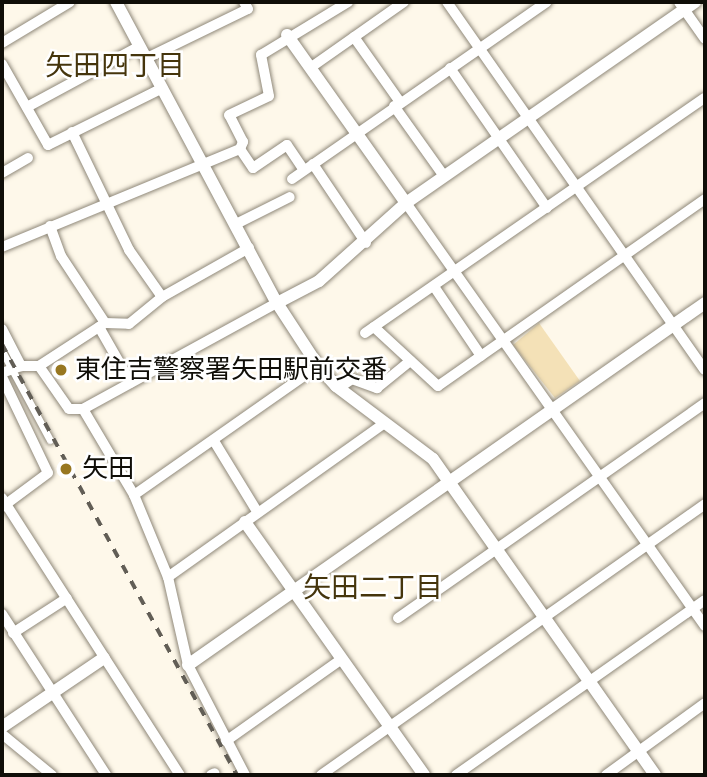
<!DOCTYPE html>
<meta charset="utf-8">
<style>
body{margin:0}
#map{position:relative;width:707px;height:777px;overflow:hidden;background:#fef8ea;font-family:"Space Grotesk","Noto Sans JP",sans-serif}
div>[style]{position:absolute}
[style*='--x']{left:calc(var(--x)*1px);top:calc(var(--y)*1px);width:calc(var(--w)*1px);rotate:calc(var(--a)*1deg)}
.green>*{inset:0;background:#f4e1b7}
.roads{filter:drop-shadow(0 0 2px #8f8879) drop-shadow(0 0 2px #8f8879)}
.pedestrian>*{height:7px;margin:-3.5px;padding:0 3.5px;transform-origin:3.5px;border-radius:3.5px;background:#fff}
.minor>*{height:10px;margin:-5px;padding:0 5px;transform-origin:5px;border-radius:5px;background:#fff}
.tertiary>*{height:12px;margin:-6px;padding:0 6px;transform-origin:6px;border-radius:6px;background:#fff}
.rail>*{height:3.5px;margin-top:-1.75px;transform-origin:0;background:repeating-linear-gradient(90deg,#625e56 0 9px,transparent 0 18px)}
.dots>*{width:19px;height:19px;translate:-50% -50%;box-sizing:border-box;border:4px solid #fff;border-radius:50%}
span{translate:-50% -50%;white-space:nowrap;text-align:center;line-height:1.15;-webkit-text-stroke:5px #fff;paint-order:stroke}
.poi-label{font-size:26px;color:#100e08}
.left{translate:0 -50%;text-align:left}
.neighbourhood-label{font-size:28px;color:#45350c}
.frame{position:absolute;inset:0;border:4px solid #100e08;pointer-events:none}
</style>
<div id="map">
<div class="green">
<div style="clip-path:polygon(539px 323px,580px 381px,555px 398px,513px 345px)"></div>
</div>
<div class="roads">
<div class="pedestrian">
<div style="--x:2;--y:351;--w:101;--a:61.7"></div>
</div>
<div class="minor">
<div style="--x:447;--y:2;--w:449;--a:55"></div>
<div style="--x:679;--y:2;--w:45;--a:54.9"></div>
<div style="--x:354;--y:37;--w:80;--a:54.7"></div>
<div style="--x:2;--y:43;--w:79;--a:-31.1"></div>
<div style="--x:147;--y:58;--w:112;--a:-25.9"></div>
<div style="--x:248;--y:9;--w:8;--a:-120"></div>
<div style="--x:2;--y:64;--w:93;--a:60.4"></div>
<div style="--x:48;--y:145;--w:128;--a:-26.4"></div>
<div style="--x:310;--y:68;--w:115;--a:-35.1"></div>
<div style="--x:450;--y:68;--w:170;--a:55.3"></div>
<div style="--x:394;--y:106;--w:86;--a:54.5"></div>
<div style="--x:27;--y:107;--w:128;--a:-28.4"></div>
<div style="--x:72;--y:132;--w:131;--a:64.2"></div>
<div style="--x:129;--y:250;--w:57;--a:54.9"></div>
<div style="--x:240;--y:149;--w:23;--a:56"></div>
<div style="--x:253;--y:168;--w:41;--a:-34.1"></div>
<div style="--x:287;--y:145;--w:30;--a:56"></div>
<div style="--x:313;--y:164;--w:95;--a:56.1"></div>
<div style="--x:2;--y:173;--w:30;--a:-30"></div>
<div style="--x:292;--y:179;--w:310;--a:-34.8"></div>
<div style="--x:406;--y:203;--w:518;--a:54.75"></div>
<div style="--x:236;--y:224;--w:60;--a:-26.6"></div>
<div style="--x:50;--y:226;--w:32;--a:70"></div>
<div style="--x:61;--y:256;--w:80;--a:56.7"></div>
<div style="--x:2;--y:247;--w:257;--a:-22.4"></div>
<div style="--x:240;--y:149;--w:8;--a:-67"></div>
<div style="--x:243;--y:142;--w:30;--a:-117"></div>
<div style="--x:229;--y:115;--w:44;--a:-25.4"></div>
<div style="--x:269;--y:96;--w:42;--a:-101"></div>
<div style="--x:261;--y:55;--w:102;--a:-31.3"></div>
<div style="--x:435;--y:288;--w:82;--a:55.9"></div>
<div style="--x:99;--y:327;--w:64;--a:60.3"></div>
<div style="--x:374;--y:327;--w:87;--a:42.7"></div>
<div style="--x:438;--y:386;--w:326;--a:-35"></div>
<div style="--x:2;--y:329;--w:42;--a:62.8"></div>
<div style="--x:21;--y:366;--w:20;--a:160"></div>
<div style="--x:365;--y:333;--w:413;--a:-34.7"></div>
<div style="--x:21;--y:366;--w:18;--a:0"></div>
<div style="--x:39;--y:366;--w:52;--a:55.1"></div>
<div style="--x:69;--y:409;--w:14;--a:0"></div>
<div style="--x:83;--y:409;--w:100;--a:59.3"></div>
<div style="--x:134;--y:495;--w:89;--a:67.5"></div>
<div style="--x:168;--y:577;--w:90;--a:77.2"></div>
<div style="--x:188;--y:665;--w:124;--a:62.6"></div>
<div style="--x:39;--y:366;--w:79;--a:-33.1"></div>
<div style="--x:105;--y:323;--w:24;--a:2"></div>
<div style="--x:129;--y:324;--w:43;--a:-39.3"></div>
<div style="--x:162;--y:297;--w:100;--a:-29.4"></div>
<div style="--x:2;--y:377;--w:106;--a:64.4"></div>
<div style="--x:48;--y:473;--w:57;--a:143.5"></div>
<div style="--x:339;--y:388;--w:16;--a:-35"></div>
<div style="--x:352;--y:379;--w:27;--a:20"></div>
<div style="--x:377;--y:388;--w:43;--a:-39.3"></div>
<div style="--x:83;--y:409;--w:221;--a:-28.7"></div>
<div style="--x:214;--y:441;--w:84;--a:58.6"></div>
<div style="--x:134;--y:495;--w:225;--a:-35"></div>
<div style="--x:2;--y:498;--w:329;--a:57.3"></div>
<div style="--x:168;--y:577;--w:266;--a:-35.4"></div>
<div style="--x:2;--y:614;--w:192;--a:57.1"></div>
<div style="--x:398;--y:618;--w:375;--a:-35"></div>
<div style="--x:13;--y:633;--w:64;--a:-32.9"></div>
<div style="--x:2;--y:734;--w:65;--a:39.4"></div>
<div style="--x:226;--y:741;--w:142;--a:-35.3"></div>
<div style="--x:211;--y:775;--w:4;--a:-27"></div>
<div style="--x:321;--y:775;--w:470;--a:-35.2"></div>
<div style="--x:456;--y:775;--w:304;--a:-35.1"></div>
<div style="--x:606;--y:775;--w:122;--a:-36"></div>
</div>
<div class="tertiary">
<div style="--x:116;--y:2;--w:341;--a:61.9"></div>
<div style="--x:277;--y:303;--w:75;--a:56.9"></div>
<div style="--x:318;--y:366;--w:27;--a:48"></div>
<div style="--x:336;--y:386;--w:121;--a:37"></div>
<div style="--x:433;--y:459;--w:386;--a:54.9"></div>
<div style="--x:287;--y:35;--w:206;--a:54.7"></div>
<div style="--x:277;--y:303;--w:47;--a:-27.6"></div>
<div style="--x:319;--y:281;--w:117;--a:-41.9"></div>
<div style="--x:406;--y:203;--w:352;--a:-34.8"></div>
<div style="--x:245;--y:522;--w:310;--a:54.7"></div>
<div style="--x:188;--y:665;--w:631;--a:-35"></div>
<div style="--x:2;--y:727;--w:123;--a:-34.1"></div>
</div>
</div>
<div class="rail">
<div style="--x:2;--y:344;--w:491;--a:61.4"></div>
</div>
<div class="dots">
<div style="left:61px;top:370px;background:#987720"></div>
<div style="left:66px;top:469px;background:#987720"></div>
</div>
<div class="poi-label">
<span class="left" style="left:75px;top:370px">東住吉警察署矢田駅前交番</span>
<span class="left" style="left:82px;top:469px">矢田</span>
</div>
<div class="neighbourhood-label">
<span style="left:115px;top:65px">矢田四丁目</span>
<span style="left:373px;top:587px">矢田二丁目</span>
</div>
<div class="frame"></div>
</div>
